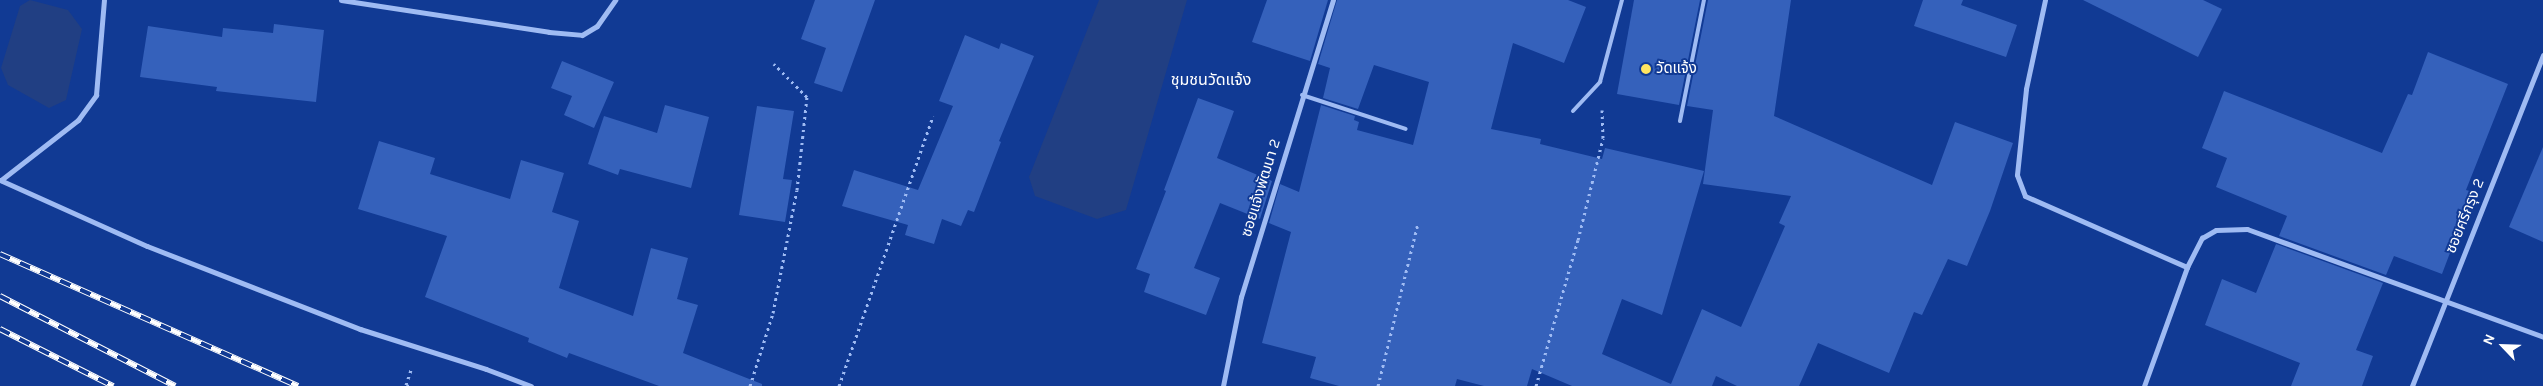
<!DOCTYPE html>
<meta charset="utf-8">
<style>
body{margin:0}
#map{position:relative;width:2543px;height:386px;overflow:hidden;background:#113a94;font-family:Karla,"Noto Sans Thai",sans-serif}
div>[style]{position:absolute}
[style*='--x']{left:calc(var(--x)*1px);top:calc(var(--y)*1px);width:calc(var(--w)*1px);rotate:calc(var(--a)*1deg)}
.water>*{inset:0;background:#213f83}
.building>*{inset:0;background:#3561bb}
.path>*{height:3px;margin-top:-1.5px;transform-origin:0;background:repeating-linear-gradient(90deg,#9fbbf3 0 2.5px,transparent 0 6.5px)}
.lane>*{height:4px;margin:-2px;padding:0 2px;transform-origin:2px;border-radius:2px;background:#9fbbf3}
.street>*{height:5px;margin:-2.5px;padding:0 2.5px;transform-origin:2.5px;border-radius:2.5px;background:#9fbbf3}
.rail>*{height:5.5px;margin-top:-2.75px;transform-origin:0;background:repeating-linear-gradient(90deg,#113a94 0 11px,#fff 0 22px);box-sizing:border-box;border-block:1px solid #fff}
.dots>*{width:14px;height:14px;translate:-50% -50%;box-sizing:border-box;border:2px solid #113a94;border-radius:50%}
span{translate:-50% -50%;white-space:nowrap;text-align:center;line-height:1.15;-webkit-text-stroke:4px #113a94;paint-order:stroke}
.poi-label{font-size:15px;color:#fff}
.left{translate:0 -50%;text-align:left}
.street-label{font-size:15px;color:#fff}
.neighbourhood-label{font-size:16px;color:#fff}
.north{position:absolute;left:2478px;top:321px;width:50px;height:50px;-webkit-text-stroke:4px #113a94;paint-order:stroke;rotate:294deg;font-size:14px;font-weight:700;line-height:20px;text-align:center;color:#fff}
.north::after{content:'';display:block;margin:auto;width:18px;height:22px;background:#fff;clip-path:polygon(50% 0,100% 100%,50% 72%,0 100%)}
</style>
<div id="map">
<div class="water">
<div style="clip-path:polygon(30px 0,68px 10px,82px 29px,66px 100px,49px 108px,8px 85px,1px 68px,20px 6px)"></div>
<div style="clip-path:polygon(1099px 0,1187px 0,1126px 210px,1097px 219px,1035px 196px,1029px 177px)"></div>
</div>
<div class="building">
<div style="clip-path:polygon(815px 0,875px 0,842px 92px,814px 83px,826px 48px,801px 39px)"></div>
<div style="clip-path:polygon(1267px 0,1328px 0,1310px 61px,1252px 42px)"></div>
<div style="clip-path:polygon(1337px 0,1568px 0,1586px 7px,1564px 63px,1513px 43px,1491px 129px,1541px 139px,1540px 144px,1602px 159px,1605px 148px,1704px 171px,1662px 315px,1622px 299px,1602px 354px,1671px 384px,1702px 309px,1741px 327px,1785px 226px,1779px 223px,1791px 196px,1703px 184px,1713px 110px,1687px 106px,1708px 0,1791px 0,1774px 116px,1932px 185px,1955px 122px,2013px 143px,1990px 211px,1967px 266px,1948px 259px,1922px 315px,1914px 312px,1889px 373px,1818px 343px,1799px 386px,1737px 386px,1716px 376px,1712px 386px,1572px 386px,1532px 369px,1527px 386px,1484px 386px,1457px 379px,1455px 386px,1339px 386px,1310px 378px,1316px 357px,1262px 343px,1291px 232px,1269px 223px,1280px 184px,1299px 192px,1321px 105px,1355px 116px,1354px 120px,1359px 122px,1357px 130px,1413px 145px,1429px 82px,1374px 65px,1358px 109px,1323px 98px,1330px 68px,1318px 64px)"></div>
<div style="clip-path:polygon(1634px 0,1700px 0,1679px 105px,1617px 94px)"></div>
<div style="clip-path:polygon(1923px 0,1963px 0,1961px 5px,2017px 25px,2006px 57px,1914px 26px)"></div>
<div style="clip-path:polygon(2083px 0,2203px 0,2222px 9px,2198px 57px)"></div>
<div style="clip-path:polygon(274px 24px,324px 30px,316px 102px,216px 91px,217px 87px,140px 77px,148px 26px,222px 37px,223px 28px,273px 33px)"></div>
<div style="clip-path:polygon(965px 35px,999px 49px,1001px 43px,1034px 56px,999px 141px,1001px 142px,974px 212px,968px 210px,961px 226px,942px 219px,934px 244px,905px 235px,908px 225px,842px 206px,854px 170px,918px 190px,953px 106px,939px 101px)"></div>
<div style="clip-path:polygon(2428px 52px,2508px 84px,2466px 190px,2473px 192px,2442px 274px,2394px 256px,2386px 275px,2279px 236px,2287px 216px,2216px 187px,2227px 158px,2202px 148px,2224px 91px,2382px 153px,2408px 94px,2412px 95px)"></div>
<div style="clip-path:polygon(562px 61px,614px 82px,594px 128px,564px 115px,572px 96px,551px 88px)"></div>
<div style="clip-path:polygon(1198px 98px,1234px 111px,1217px 158px,1272px 181px,1260px 219px,1220px 203px,1194px 268px,1220px 278px,1206px 315px,1144px 292px,1150px 274px,1136px 269px,1166px 191px,1164px 190px)"></div>
<div style="clip-path:polygon(665px 105px,709px 117px,691px 188px,620px 169px,618px 175px,588px 164px,604px 116px,657px 133px)"></div>
<div style="clip-path:polygon(757px 106px,794px 111px,783px 179px,792px 180px,785px 222px,739px 215px)"></div>
<div style="clip-path:polygon(379px 141px,435px 158px,430px 174px,510px 199px,521px 160px,564px 173px,552px 212px,579px 221px,559px 288px,633px 316px,651px 248px,688px 258px,677px 299px,698px 305px,683px 353px,762px 384px,762px 386px,659px 386px,569px 353px,567px 358px,528px 342px,529px 338px,425px 297px,447px 236px,358px 209px)"></div>
<div style="clip-path:polygon(2543px 147px,2543px 242px,2509px 227px)"></div>
<div style="clip-path:polygon(2276px 244px,2383px 283px,2356px 350px,2373px 356px,2362px 386px,2291px 386px,2300px 363px,2205px 325px,2222px 279px,2256px 293px)"></div>
</div>
<div class="path">
<div style="--x:409;--y:386;--w:3;--a:-162"></div>
<div style="--x:406;--y:385;--w:19;--a:-72"></div>
<div style="--x:750;--y:386;--w:77;--a:-72.5"></div>
<div style="--x:773;--y:313;--w:125;--a:-79"></div>
<div style="--x:797;--y:190;--w:94;--a:-83.9"></div>
<div style="--x:807;--y:97;--w:47;--a:-135"></div>
<div style="--x:839;--y:386;--w:286;--a:-70.8"></div>
<div style="--x:1378;--y:386;--w:168;--a:-76.2"></div>
<div style="--x:1536;--y:386;--w:152;--a:-74"></div>
<div style="--x:1578;--y:240;--w:105;--a:-76.2"></div>
<div style="--x:1603;--y:138;--w:28;--a:-92"></div>
</div>
<div class="lane">
<div style="--x:1302;--y:95;--w:109;--a:18.1"></div>
<div style="--x:1573;--y:111;--w:40;--a:-47"></div>
<div style="--x:1600;--y:82;--w:85;--a:-75"></div>
<div style="--x:1680;--y:121;--w:123;--a:-78.8"></div>
</div>
<div class="street">
<div style="--x:341;--y:0;--w:210;--a:8.7"></div>
<div style="--x:549;--y:32;--w:33;--a:5"></div>
<div style="--x:582;--y:35;--w:17;--a:-31"></div>
<div style="--x:597;--y:26;--w:32;--a:-55"></div>
<div style="--x:2045;--y:0;--w:91;--a:102.1"></div>
<div style="--x:2026;--y:89;--w:86;--a:96"></div>
<div style="--x:2017;--y:175;--w:22;--a:69"></div>
<div style="--x:2025;--y:196;--w:177;--a:23.7"></div>
<div style="--x:0;--y:180;--w:161;--a:24.2"></div>
<div style="--x:147;--y:246;--w:229;--a:21.3"></div>
<div style="--x:360;--y:329;--w:132;--a:17.6"></div>
<div style="--x:486;--y:369;--w:48;--a:20.7"></div>
<div style="--x:1;--y:180;--w:98;--a:-37.9"></div>
<div style="--x:78;--y:120;--w:31;--a:-54"></div>
<div style="--x:96;--y:95;--w:95;--a:-85.2"></div>
<div style="--x:1223;--y:386;--w:91;--a:-78.6"></div>
<div style="--x:1241;--y:297;--w:311;--a:-72.8"></div>
<div style="--x:2144;--y:386;--w:127;--a:-70.1"></div>
<div style="--x:2187;--y:267;--w:33;--a:-63"></div>
<div style="--x:2202;--y:238;--w:16;--a:-30"></div>
<div style="--x:2216;--y:230;--w:31;--a:-2"></div>
<div style="--x:2247;--y:229;--w:315;--a:20"></div>
<div style="--x:2412;--y:386;--w:356;--a:-68.4"></div>
</div>
<div class="rail">
<div style="--x:0;--y:254;--w:326;--a:23.9"></div>
<div style="--x:0;--y:296;--w:197;--a:27.2"></div>
<div style="--x:0;--y:329;--w:127;--a:26.8"></div>
</div>
<div class="dots">
<div style="left:1646px;top:69px;background:#ffe561"></div>
</div>
<div class="poi-label">
<span class="left" style="left:1656px;top:69px">วัดแจ้ง</span>
</div>
<div class="street-label">
<span style="left:1261px;top:188px;rotate:-73deg">ซอยแจ้งพัฒนา 2</span>
<span style="left:2465px;top:216px;rotate:-68deg">ซอยศรีกรุง 2</span>
</div>
<div class="neighbourhood-label">
<span style="left:1211px;top:80px">ชุมชนวัดแจ้ง</span>
</div>
<div class="north">N</div>
</div>
